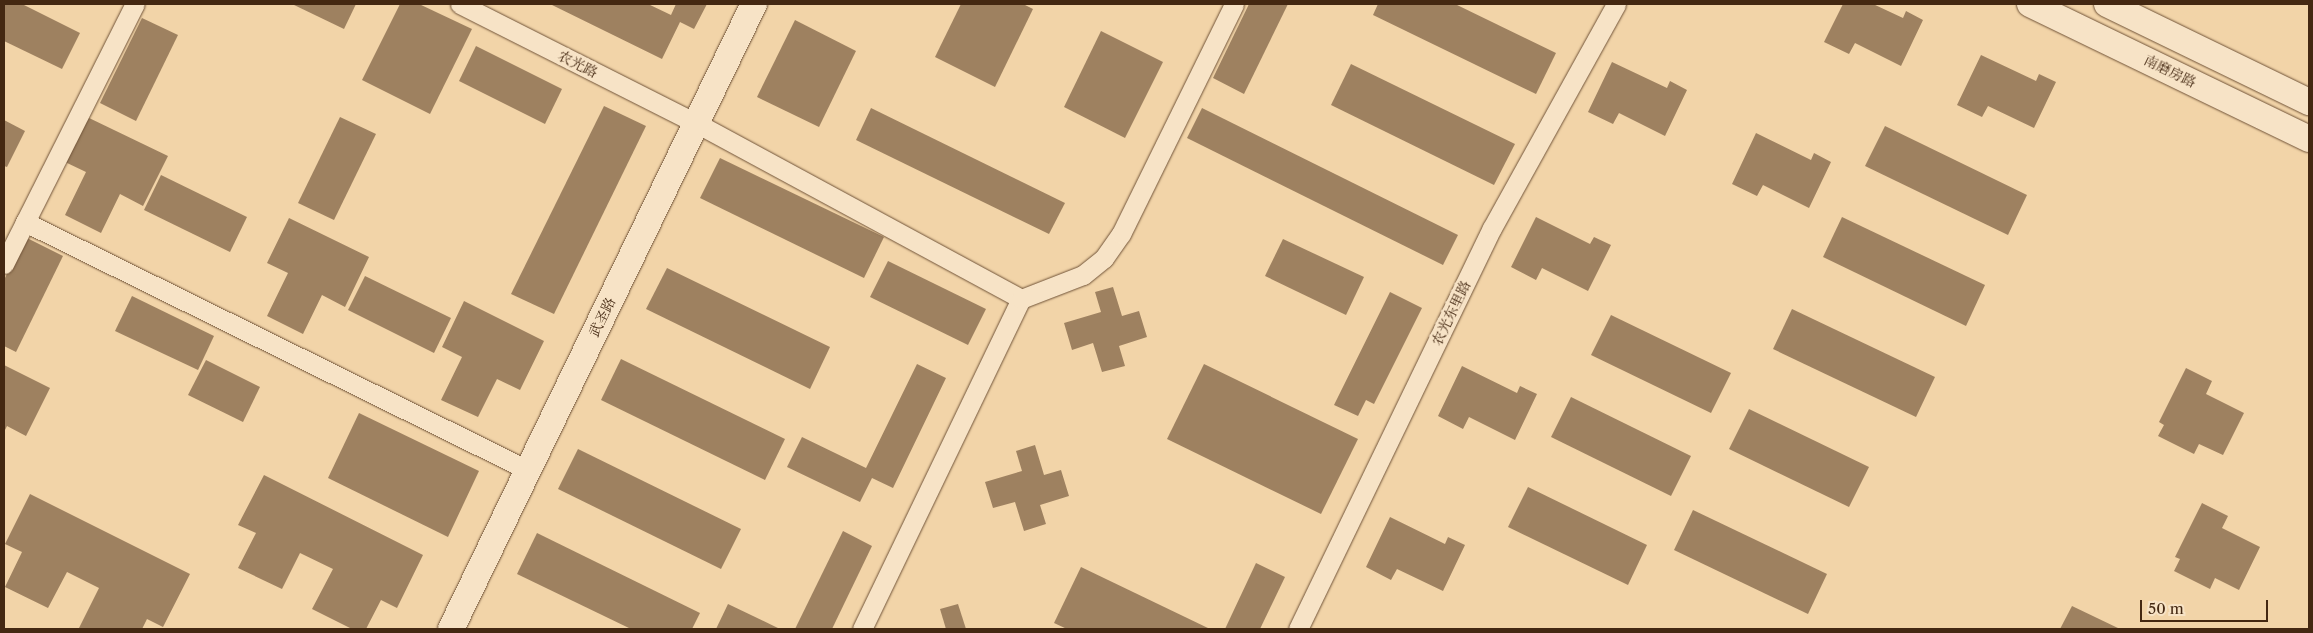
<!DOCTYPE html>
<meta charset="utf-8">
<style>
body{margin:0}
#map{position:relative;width:2313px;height:633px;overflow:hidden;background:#f2d4a8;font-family:"Libre Caslon Text","Noto Serif SC",serif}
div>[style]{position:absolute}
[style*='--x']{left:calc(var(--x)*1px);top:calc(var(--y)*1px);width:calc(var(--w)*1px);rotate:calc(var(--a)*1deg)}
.building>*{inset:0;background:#9e8160}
.roads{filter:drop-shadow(0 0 1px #705338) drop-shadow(0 0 1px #705338)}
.street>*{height:19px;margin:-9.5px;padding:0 9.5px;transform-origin:9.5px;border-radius:9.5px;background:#f7e3c6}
.secondary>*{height:26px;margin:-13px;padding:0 13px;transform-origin:13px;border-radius:13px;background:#f7e3c6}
span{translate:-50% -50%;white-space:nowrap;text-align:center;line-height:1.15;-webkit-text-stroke:5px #f7e3c6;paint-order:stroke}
.street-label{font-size:14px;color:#442812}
.frame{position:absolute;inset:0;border:5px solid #442812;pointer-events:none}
.scale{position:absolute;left:2140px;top:600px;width:128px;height:22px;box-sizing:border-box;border:2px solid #442812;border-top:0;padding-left:6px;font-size:15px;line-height:18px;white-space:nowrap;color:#442812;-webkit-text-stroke:4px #f7e3c6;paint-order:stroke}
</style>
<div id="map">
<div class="building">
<div style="clip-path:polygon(4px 4px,22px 4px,80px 33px,62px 69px,4px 41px)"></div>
<div style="clip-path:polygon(292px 4px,356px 4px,344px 29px)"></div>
<div style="clip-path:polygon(400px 4px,419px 4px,472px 29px,430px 114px,362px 80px)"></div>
<div style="clip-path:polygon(550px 4px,648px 4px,671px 15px,676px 4px,707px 4px,694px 29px,680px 22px,662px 59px)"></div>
<div style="clip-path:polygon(961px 4px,1023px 4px,1033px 9px,995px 87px,935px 57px)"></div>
<div style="clip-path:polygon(1249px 4px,1288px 4px,1244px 94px,1213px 78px)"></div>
<div style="clip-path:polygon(1378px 4px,1455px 4px,1556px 53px,1536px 94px,1373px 15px)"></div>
<div style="clip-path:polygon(1843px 4px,1873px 4px,1903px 18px,1906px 11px,1923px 20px,1901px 66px,1855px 43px,1849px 54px,1824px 42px)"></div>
<div style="clip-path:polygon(142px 18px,178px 35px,136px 121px,100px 103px)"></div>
<div style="clip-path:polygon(795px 20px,856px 51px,819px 127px,757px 97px)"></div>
<div style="clip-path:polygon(1101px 31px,1163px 62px,1125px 138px,1064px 107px)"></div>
<div style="clip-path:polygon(476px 46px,562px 89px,545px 124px,459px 81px)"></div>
<div style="clip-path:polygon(1981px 55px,2036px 81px,2039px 74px,2056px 82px,2034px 128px,1988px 106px,1982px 117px,1957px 105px)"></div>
<div style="clip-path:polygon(1612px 62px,1667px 88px,1670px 81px,1687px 90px,1665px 136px,1619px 113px,1613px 124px,1588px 112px)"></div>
<div style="clip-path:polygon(1351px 64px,1515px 144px,1494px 185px,1331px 105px)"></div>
<div style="clip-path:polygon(604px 106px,646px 126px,554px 314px,511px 294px)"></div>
<div style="clip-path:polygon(871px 108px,1065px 203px,1049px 234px,856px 140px)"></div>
<div style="clip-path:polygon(1202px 108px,1458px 235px,1443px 265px,1187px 138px)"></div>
<div style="clip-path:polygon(87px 117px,168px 156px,143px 206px,120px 194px,101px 233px,65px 215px,86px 172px,65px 162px)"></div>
<div style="clip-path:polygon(340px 117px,376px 134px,334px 220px,298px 203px)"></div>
<div style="clip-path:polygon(4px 120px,25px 131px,7px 167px,4px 166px)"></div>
<div style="clip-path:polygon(1885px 126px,2027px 195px,2008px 235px,1865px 166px)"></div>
<div style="clip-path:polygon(1756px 133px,1811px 160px,1814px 153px,1831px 162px,1809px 208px,1763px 185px,1757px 196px,1732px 184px)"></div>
<div style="clip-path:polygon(720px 158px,884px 237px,864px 278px,700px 198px)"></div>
<div style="clip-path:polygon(161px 175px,247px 217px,230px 252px,144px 210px)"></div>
<div style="clip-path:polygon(1536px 217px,1590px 244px,1594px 237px,1611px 245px,1588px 291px,1542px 268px,1536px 280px,1511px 267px)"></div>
<div style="clip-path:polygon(1842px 217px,1985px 285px,1966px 326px,1823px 257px)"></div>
<div style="clip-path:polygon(289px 218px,369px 257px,345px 307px,322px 295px,303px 334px,267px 316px,288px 273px,267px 263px)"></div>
<div style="clip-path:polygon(25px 237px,63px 256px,16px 352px,4px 346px,4px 280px)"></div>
<div style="clip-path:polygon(1283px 239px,1364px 277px,1346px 315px,1265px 276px)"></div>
<div style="clip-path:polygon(888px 261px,986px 309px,968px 345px,870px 297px)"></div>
<div style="clip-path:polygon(667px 268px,830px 347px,810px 389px,646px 309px)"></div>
<div style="clip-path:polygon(365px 276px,451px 318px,434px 353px,348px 310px)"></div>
<div style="clip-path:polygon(1113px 287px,1122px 316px,1139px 311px,1147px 337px,1119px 346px,1125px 366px,1102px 372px,1093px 343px,1072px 350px,1064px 323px,1101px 312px,1095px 292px)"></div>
<div style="clip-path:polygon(1390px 292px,1422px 308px,1374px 404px,1366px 400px,1358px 416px,1334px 405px)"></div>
<div style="clip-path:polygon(132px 296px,214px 336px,198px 370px,115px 331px)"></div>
<div style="clip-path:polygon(464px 301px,544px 341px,520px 390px,497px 379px,478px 417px,441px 400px,462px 357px,442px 347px)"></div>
<div style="clip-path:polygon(1792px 309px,1935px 377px,1916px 417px,1773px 349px)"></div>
<div style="clip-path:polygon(1611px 315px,1731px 373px,1711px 413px,1591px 355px)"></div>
<div style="clip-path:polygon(621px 359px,785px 439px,765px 480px,601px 400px)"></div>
<div style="clip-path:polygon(206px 360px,260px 387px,243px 422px,188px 395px)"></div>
<div style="clip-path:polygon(917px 364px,946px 378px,893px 488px,872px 478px,860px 502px,787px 467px,802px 437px,866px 468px)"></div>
<div style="clip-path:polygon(1204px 364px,1358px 439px,1321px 514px,1167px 439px)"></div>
<div style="clip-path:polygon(4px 365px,50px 388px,26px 436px,7px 426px,4px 432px)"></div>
<div style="clip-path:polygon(1462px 366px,1517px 393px,1520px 386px,1537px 394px,1515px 440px,1469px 417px,1463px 429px,1438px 416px)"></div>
<div style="clip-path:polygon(2186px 368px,2212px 381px,2206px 394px,2244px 413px,2223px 455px,2199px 444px,2194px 454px,2158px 436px,2164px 425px,2159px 422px)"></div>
<div style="clip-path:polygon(1571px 397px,1691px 456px,1671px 496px,1551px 437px)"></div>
<div style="clip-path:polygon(1749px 409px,1869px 467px,1849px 507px,1729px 449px)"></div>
<div style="clip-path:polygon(359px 413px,479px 471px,448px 537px,328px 478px)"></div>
<div style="clip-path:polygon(1035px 445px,1044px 475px,1061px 470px,1069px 496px,1040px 505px,1046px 524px,1024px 531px,1015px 502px,993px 508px,985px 482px,1022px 471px,1016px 451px)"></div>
<div style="clip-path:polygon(578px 449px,741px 529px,721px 569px,558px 489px)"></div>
<div style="clip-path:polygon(264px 475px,423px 555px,397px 608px,381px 600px,366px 629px,352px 629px,312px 609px,333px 569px,300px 553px,282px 589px,238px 568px,256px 533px,238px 525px)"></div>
<div style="clip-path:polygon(1528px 487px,1647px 545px,1628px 585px,1508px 527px)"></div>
<div style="clip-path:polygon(30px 494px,190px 574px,163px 627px,147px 619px,142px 629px,79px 628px,99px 588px,67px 572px,48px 608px,5px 587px,22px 552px,5px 544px)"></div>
<div style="clip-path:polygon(2202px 503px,2228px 516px,2222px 528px,2260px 547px,2239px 590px,2215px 578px,2210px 589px,2174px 571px,2180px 559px,2175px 557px)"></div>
<div style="clip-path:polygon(1693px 510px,1827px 574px,1808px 614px,1674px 550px)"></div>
<div style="clip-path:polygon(1390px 517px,1445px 544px,1448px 537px,1465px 545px,1443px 591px,1397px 569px,1391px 580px,1366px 567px)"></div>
<div style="clip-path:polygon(843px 531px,872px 546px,832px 629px,795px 629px)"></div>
<div style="clip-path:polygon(537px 533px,700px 613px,692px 629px,631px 629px,517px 574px)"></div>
<div style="clip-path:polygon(1256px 563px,1285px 577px,1260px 629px,1225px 629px)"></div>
<div style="clip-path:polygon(1081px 567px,1210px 629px,1067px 629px,1054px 623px)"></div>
<div style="clip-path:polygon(728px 604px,780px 629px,716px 629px)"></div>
<div style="clip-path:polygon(958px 604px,966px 629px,946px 629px,940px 609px)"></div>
<div style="clip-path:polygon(2072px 606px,2120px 629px,2060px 629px)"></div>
</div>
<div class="roads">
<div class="street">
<div style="--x:460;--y:4;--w:264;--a:26.8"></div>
<div style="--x:696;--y:123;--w:370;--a:28.4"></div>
<div style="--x:25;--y:222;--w:561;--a:26.25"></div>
<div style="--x:4;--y:264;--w:291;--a:-63.3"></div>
<div style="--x:862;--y:629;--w:366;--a:-64.3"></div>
<div style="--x:1021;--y:299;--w:66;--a:-21.2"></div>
<div style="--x:1083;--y:275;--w:27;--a:-39"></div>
<div style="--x:1104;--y:258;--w:29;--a:-55"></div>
<div style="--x:1121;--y:234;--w:256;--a:-63.8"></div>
<div style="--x:1298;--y:629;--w:445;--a:-64.2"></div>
<div style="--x:1492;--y:228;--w:256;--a:-61"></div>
</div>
<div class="secondary">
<div style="--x:2030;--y:4;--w:310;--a:25.8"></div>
<div style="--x:2107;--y:4;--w:225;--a:25.9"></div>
<div style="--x:451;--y:629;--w:695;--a:-64.14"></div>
</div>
</div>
<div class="street-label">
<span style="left:578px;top:64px;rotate:27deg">农光路</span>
<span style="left:2170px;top:71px;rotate:26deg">南磨房路</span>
<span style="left:1451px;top:313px;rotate:-64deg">农光东里路</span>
<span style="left:602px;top:317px;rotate:-64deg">武圣路</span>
</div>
<div class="frame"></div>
<div class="scale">50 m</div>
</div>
